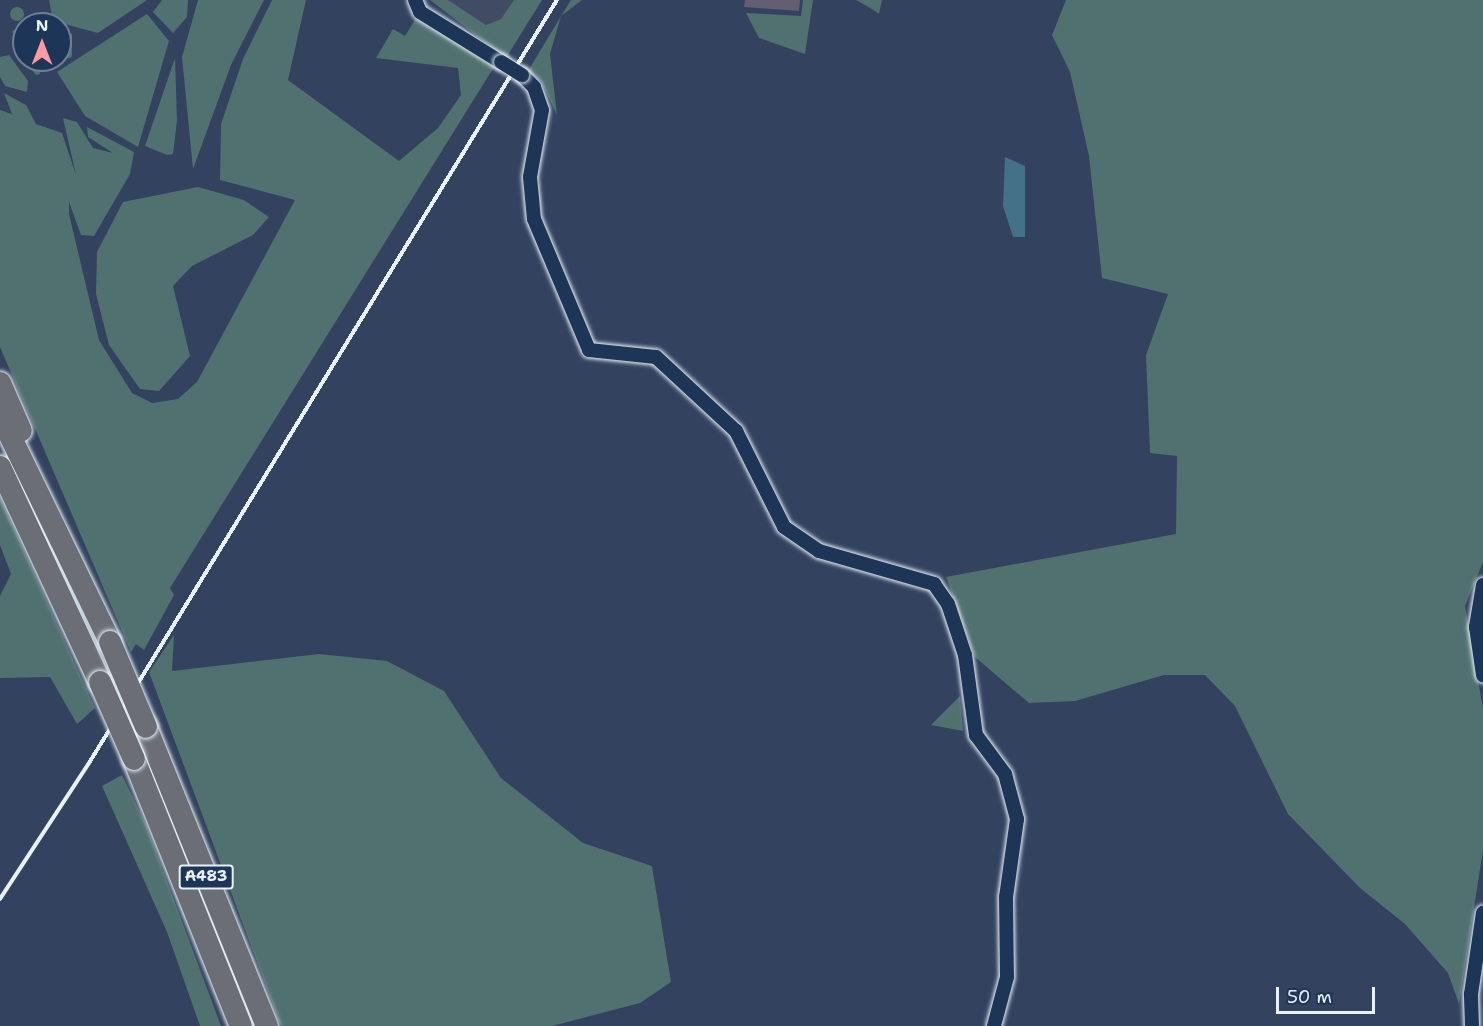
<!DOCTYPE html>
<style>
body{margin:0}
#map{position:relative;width:1483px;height:1026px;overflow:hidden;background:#32425f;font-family:"Shantell Sans",sans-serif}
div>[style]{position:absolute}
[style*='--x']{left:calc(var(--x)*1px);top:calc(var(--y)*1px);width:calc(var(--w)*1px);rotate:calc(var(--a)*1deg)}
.built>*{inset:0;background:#414b64}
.green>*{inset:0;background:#517070}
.round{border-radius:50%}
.water>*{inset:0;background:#447088}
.building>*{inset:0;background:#635f71}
.roads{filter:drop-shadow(0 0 2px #e8f1f8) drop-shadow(0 0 2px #e8f1f8)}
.minor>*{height:14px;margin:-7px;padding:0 7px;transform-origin:7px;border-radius:7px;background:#1d3557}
.trunk>*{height:22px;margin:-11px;padding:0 11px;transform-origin:11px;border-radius:11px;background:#6b6f75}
.rail>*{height:4px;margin:-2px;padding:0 2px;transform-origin:2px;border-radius:2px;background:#e8f1f8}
.bridges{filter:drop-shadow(0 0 2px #e8f1f8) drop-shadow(0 0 2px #e8f1f8)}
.minor-bridge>*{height:14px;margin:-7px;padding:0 7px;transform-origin:7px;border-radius:7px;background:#1d3557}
.trunk-bridge>*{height:22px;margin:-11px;padding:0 11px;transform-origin:11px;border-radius:11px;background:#6b6f75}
span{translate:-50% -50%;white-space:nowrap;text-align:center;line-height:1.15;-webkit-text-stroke:6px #1d3557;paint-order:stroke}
.shield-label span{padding:2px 4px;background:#1d3557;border:2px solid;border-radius:4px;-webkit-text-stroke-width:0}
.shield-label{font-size:15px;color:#e8f1f8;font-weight:700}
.north{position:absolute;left:12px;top:12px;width:60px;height:60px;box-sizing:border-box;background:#1d3557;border:2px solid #6e8097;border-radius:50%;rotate:0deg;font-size:16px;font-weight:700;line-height:24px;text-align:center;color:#e8f1f8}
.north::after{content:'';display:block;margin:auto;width:21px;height:27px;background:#ff9aa2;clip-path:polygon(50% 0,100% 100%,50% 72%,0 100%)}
.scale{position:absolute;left:1276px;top:987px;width:99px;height:27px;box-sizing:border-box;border:3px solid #e8f1f8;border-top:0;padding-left:8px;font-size:18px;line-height:21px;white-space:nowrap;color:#e8f1f8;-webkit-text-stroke:4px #1d3557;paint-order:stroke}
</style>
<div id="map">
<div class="built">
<div style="clip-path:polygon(448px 0,514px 0,501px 19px,486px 25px)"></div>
</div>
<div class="green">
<div style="clip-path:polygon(49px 0,147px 0,98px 33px,53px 21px)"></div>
<div style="clip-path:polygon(162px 0,188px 0,187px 17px,173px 33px,153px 12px)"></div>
<div style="clip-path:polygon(198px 0,264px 0,231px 65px,193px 169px,182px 57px)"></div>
<div style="clip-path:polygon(272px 0,306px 0,288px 80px,399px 161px,438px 128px,461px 95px,458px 68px,376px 58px,393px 29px,405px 36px,416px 18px,494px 67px,170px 588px,174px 595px,144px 650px,136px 644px,131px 652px,0 347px,0 110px,12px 114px,4px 93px,26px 105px,36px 124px,62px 133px,76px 175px,63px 118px,77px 122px,93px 148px,113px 153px,88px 137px,87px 127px,134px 152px,130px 174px,94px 236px,81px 235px,69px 202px,69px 214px,99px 340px,132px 393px,152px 403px,178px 399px,197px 382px,295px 200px,220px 180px,221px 124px,243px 59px)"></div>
<div style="clip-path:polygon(430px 0,448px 0,486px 25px,501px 19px,514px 0,542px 0,506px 58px)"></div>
<div style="clip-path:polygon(571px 0,582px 0,561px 16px,550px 54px,557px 115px,541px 81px,528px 71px,561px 16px)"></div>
<div style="clip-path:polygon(803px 0,813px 0,805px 54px,759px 38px,746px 13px,801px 16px)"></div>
<div style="clip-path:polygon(856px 0,882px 0,879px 14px,872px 9px)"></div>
<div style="clip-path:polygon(1066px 0,1483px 0,1483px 562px,1465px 606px,1483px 709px,1483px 850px,1459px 1004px,1448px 973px,1405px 924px,1360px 888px,1288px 814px,1235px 706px,1205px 675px,1164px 675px,1075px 701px,1029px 703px,975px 657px,946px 577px,1176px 534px,1177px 456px,1150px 453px,1146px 355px,1168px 294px,1102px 278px,1089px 156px,1070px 72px,1052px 35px)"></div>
<div class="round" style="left:10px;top:7px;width:14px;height:14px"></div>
<div style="clip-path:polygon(147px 14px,169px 41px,138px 147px,85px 116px,57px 72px)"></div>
<div style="clip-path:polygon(24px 26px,24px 60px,12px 31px)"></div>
<div style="clip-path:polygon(60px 29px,72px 34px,72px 57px,48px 64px,45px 60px,60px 60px)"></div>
<div style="clip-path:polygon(9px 55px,28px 81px,27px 92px,5px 86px,0 77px,0 57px)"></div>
<div style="clip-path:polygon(175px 58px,177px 121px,173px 154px,167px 155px,145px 146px)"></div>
<div style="clip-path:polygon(24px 60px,38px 60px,40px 74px,36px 75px)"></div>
<div style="clip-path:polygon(198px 187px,244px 200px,269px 217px,253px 235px,192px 266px,173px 286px,190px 356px,159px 391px,140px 389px,109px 345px,96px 294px,97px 252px,123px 202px)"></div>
<div style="clip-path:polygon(0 498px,95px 708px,77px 724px,50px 677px,0 678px,0 596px,11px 574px,0 545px)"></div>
<div style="clip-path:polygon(174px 635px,172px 671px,319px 654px,387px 661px,444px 691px,501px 778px,583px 843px,652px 866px,671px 982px,640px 1003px,552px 1026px,281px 1026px,149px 672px)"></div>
<div style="clip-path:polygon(960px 696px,963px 731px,931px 725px)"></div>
<div style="clip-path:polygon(122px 775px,146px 825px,221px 1026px,200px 1026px,167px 932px,102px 786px)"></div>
</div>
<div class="water">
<div style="clip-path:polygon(1005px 157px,1025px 166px,1025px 237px,1013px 237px,1003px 206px)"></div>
</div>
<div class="building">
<div style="clip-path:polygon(745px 0,800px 0,799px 11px,744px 7px)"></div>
</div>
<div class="roads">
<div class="minor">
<div style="--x:415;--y:0;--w:13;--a:67"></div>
<div style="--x:420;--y:12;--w:95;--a:31.7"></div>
<div style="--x:522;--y:75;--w:17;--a:45"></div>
<div style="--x:534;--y:87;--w:24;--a:71"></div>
<div style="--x:542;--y:110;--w:68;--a:100.2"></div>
<div style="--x:530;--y:177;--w:42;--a:84.6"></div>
<div style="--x:534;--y:219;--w:142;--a:67.2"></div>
<div style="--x:589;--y:350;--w:67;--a:6"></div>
<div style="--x:656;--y:357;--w:109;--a:42.8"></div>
<div style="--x:736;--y:431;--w:107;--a:63.4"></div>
<div style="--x:784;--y:527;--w:42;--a:34.4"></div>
<div style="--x:819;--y:551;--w:120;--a:16"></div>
<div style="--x:934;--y:584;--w:24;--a:55"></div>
<div style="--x:948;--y:604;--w:54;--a:71.6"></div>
<div style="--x:965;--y:655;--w:81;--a:82.2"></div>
<div style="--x:976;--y:735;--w:49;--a:53.4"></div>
<div style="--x:1005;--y:774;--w:47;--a:75.1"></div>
<div style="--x:1017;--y:819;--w:79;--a:98"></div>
<div style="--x:1006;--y:897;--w:80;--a:89.3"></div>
<div style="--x:1007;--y:977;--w:51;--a:104.9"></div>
<div style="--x:1483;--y:585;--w:43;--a:99.5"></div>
<div style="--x:1476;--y:627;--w:49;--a:81.7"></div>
<div style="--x:1472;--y:1026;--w:32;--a:-92"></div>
<div style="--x:1471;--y:994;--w:82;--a:-81.6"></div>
</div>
<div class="trunk">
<div style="--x:0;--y:383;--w:52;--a:66.4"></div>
<div style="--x:0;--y:415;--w:252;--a:64.1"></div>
<div style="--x:0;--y:467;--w:237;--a:65.1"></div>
<div style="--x:146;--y:727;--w:323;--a:68"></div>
<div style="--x:134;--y:759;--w:288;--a:68.2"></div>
</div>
</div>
<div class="rail">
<div style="--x:0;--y:899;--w:163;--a:-56.8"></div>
<div style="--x:89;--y:763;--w:895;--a:-58.48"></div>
</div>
<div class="bridges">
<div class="minor-bridge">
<div style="--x:501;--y:62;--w:25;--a:32"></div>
</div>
<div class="trunk-bridge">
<div style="--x:110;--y:642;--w:92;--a:67"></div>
<div style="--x:100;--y:682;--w:84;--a:66.2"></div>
</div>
</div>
<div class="shield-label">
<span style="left:206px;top:877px">A483</span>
</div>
<div class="north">N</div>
<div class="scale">50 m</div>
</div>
